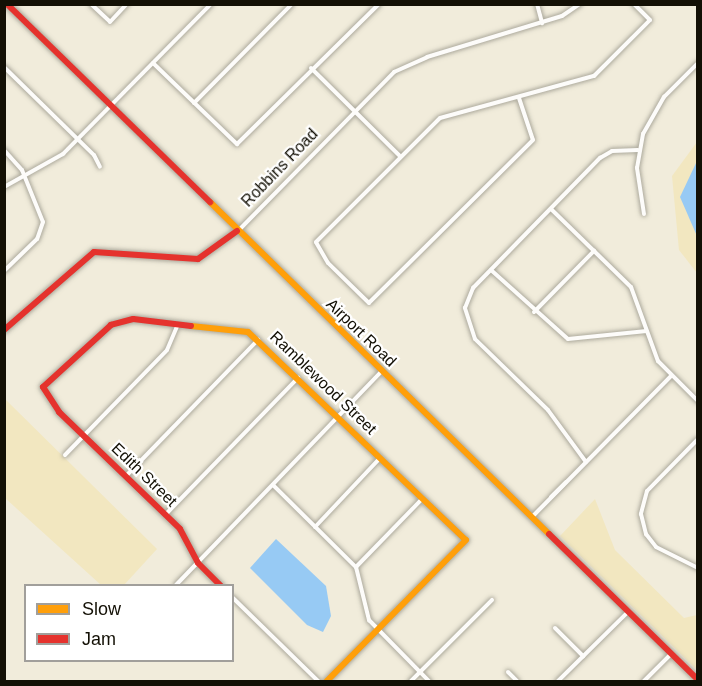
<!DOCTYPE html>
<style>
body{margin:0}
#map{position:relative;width:702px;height:686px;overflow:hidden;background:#f1ecdb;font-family:Helvetica,sans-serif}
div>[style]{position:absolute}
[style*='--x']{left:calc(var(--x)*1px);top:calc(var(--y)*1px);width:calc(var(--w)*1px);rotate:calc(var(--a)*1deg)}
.green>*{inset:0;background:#f2e7c0}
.water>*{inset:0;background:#97caf4}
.roads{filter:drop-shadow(0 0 2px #aca99c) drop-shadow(0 0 2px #aca99c)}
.street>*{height:4px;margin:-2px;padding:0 2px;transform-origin:2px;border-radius:2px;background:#fdfcfa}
.slow>*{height:6px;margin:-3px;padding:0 3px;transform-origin:3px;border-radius:3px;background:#ff9f0a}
.jam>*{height:6px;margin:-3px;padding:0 3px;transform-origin:3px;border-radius:3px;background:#e5322d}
span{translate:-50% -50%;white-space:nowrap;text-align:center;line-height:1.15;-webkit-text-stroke:4.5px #fff;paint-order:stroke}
.street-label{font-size:16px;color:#131005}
.frame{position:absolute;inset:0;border:6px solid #131005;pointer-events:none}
.legend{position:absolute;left:24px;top:584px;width:210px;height:78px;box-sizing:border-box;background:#fff;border:2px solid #a19f9b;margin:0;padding:8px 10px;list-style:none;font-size:18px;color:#131005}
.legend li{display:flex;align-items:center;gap:12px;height:30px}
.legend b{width:30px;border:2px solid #a19f9b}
</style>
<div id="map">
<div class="green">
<div style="clip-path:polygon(697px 142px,697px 273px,679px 250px,672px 176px)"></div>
<div style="clip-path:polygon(4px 398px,157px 549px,124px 585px,101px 585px,5px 498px)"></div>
<div style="clip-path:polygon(595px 499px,615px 550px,684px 618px,697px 615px,697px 670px,560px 536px)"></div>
</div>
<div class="water">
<div style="clip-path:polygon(697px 161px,697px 236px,680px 197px)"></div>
<div style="clip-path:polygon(276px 539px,326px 586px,331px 616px,323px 632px,307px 625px,250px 568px)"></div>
</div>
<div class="roads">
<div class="street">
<div style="--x:91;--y:4;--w:26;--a:43"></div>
<div style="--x:110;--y:22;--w:25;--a:-47"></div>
<div style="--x:537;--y:4;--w:20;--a:75"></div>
<div style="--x:153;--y:63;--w:117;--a:44"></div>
<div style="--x:237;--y:144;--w:199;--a:-44.6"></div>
<div style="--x:4;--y:67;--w:126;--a:44.4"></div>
<div style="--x:94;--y:155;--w:13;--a:63"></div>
<div style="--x:311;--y:68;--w:124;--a:44.7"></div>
<div style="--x:519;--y:98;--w:44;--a:71.6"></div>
<div style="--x:533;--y:140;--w:231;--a:135.2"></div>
<div style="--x:369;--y:303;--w:57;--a:-135.7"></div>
<div style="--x:328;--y:263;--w:24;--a:-120"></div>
<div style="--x:316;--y:242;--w:175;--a:-45"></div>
<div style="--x:440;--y:118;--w:160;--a:-15.3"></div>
<div style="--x:594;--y:76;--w:79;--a:-45"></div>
<div style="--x:650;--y:20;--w:23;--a:-135"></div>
<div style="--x:194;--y:103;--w:139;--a:-45.3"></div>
<div style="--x:4;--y:150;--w:27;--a:48"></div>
<div style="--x:22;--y:170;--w:56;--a:68"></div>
<div style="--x:43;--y:222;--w:18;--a:109"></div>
<div style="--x:37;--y:239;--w:46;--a:135.9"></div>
<div style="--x:4;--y:187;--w:68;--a:-29.2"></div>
<div style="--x:63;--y:154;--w:211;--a:-45.4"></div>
<div style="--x:551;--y:209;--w:112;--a:44.3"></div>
<div style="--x:631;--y:287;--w:79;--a:70"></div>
<div style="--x:658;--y:361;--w:57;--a:45"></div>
<div style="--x:644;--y:214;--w:47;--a:-98.7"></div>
<div style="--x:637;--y:168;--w:35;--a:-80"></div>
<div style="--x:643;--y:134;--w:43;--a:-60.4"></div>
<div style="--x:664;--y:97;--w:48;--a:-45"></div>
<div style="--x:238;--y:231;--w:223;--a:-45.5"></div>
<div style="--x:394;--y:72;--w:36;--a:-24"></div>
<div style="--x:427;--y:57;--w:141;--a:-16.9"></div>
<div style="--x:562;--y:16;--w:22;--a:-34"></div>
<div style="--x:491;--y:270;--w:103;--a:41.9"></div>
<div style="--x:568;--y:339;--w:79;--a:-5.8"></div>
<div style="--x:534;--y:312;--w:86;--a:-45.5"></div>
<div style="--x:698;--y:439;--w:73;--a:134.4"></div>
<div style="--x:647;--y:491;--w:24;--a:105"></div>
<div style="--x:641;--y:514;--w:21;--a:76"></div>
<div style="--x:646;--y:534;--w:16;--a:52"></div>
<div style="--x:656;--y:547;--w:47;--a:26.6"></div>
<div style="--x:65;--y:455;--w:146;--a:-45.8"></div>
<div style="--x:167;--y:350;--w:28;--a:-67"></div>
<div style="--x:586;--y:462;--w:64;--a:-126.2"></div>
<div style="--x:548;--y:410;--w:102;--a:-135.8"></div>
<div style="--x:475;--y:339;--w:33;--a:-108"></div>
<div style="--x:465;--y:308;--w:22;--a:-68"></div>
<div style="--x:473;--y:288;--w:182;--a:-45.7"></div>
<div style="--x:600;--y:158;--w:14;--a:-30"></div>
<div style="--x:612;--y:151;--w:26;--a:-2"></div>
<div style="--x:126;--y:476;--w:190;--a:-45.9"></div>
<div style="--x:273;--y:485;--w:117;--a:44.7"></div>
<div style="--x:356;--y:567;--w:55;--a:76.2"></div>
<div style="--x:369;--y:620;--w:87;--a:45.5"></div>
<div style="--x:551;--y:497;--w:21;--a:-45"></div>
<div style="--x:166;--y:514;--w:190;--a:-45.9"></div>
<div style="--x:532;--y:517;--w:198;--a:-45.4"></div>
<div style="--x:315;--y:527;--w:95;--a:-46.7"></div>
<div style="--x:356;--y:567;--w:95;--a:-45.9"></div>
<div style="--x:176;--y:585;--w:296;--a:-46.1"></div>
<div style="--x:232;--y:597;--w:122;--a:44.3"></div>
<div style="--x:555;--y:628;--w:40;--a:45"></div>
<div style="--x:508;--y:672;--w:14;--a:45"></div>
<div style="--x:410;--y:682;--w:116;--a:-45"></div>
<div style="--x:557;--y:682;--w:98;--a:-44.6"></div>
<div style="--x:643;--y:682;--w:40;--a:-45"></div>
</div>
<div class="slow">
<div style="--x:210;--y:202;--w:474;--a:44.4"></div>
<div style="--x:191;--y:326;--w:57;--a:6"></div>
<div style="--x:248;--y:332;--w:301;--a:43.7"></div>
<div style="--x:466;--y:540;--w:199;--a:134.6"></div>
</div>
<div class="jam">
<div style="--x:7;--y:4;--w:284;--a:44.3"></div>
<div style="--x:191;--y:326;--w:58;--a:-173.1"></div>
<div style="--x:133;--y:319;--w:23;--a:165"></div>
<div style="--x:111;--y:325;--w:92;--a:137.6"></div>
<div style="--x:43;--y:387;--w:30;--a:57"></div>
<div style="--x:59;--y:412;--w:168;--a:44"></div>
<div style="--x:180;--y:529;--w:38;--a:62"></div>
<div style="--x:198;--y:563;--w:33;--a:45"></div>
<div style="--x:4;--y:330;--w:119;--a:-40.9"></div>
<div style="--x:94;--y:252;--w:104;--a:3.9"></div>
<div style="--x:198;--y:259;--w:48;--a:-35.7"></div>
<div style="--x:549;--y:534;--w:209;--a:44.4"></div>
</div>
</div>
<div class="street-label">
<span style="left:280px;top:168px;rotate:-46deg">Robbins Road</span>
<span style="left:361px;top:333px;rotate:44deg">Airport Road</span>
<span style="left:323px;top:383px;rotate:44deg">Ramblewood Street</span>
<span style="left:144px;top:475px;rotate:44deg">Edith Street</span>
</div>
<div class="frame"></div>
<ul class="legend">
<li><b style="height:8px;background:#ff9f0a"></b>Slow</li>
<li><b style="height:8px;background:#e5322d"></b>Jam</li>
</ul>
</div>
